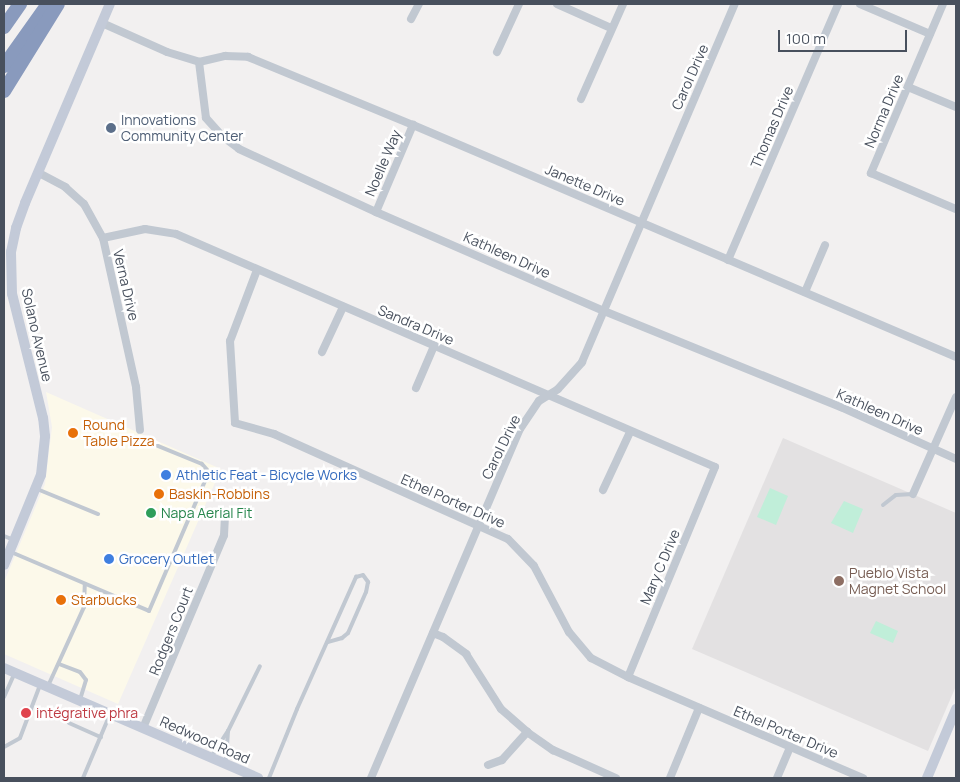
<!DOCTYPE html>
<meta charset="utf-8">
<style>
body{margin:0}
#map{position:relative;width:960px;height:782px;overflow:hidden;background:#f2f0f0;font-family:Manrope,sans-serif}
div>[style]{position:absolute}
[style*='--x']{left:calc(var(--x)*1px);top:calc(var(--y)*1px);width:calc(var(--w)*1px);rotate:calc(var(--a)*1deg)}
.commercial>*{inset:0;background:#fcf9ea}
.education>*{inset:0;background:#e3e1e2}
.green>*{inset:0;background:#c0eed9}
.lane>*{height:4px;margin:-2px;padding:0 2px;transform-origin:2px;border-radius:2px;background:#c1c8d1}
.street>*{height:8px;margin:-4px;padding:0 4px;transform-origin:4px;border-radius:4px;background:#c1c8d1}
.secondary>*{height:10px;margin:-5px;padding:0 5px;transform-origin:5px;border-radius:5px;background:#c3cad8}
.highway>*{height:14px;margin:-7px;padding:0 7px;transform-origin:7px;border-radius:7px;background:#899abd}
.dots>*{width:14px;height:14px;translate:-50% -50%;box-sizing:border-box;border:2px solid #fff;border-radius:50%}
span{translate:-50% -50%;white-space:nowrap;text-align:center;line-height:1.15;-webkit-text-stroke:5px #fff;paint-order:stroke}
.street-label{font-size:14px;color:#48505d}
.service-label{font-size:14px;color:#4e5e75}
.left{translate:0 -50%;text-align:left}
.food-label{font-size:14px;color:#c56008}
.shop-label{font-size:14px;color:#366cbe}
.leisure-label{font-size:14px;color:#27864d}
.education-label{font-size:14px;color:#785e54}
.health-label{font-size:14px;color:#be3a42}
.frame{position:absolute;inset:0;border:5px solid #48505d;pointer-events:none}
.scale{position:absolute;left:778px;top:30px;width:129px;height:22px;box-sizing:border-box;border:2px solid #48505d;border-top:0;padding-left:6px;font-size:15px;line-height:18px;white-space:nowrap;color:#48505d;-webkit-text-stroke:4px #fff;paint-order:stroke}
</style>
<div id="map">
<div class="commercial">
<div style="clip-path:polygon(46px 392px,221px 469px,118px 704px,4px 654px,4px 582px,45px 484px,52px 427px)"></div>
</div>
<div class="education">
<div style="clip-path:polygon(783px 438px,956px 513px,956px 686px,928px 751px,692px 649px)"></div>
</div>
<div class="green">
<div style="clip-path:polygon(770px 488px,788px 496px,776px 525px,757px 517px)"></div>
<div style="clip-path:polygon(844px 501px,863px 509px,853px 533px,831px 523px)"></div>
<div style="clip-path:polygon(876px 621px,898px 631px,893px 643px,870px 633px)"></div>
</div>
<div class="lane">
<div style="--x:37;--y:489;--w:66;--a:22.3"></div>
<div style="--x:883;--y:505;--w:16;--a:-38"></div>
<div style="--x:896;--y:495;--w:17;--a:-3"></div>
<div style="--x:4;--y:536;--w:11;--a:22"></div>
<div style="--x:11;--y:552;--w:150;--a:23.1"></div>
<div style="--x:149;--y:611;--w:151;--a:-66.7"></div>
<div style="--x:209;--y:472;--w:11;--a:-131"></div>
<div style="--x:202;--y:464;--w:53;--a:-157.8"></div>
<div style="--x:59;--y:664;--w:22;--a:21"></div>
<div style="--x:80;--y:672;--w:10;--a:53"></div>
<div style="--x:86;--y:680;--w:21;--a:107"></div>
<div style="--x:48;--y:686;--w:87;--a:-65.5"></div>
<div style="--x:84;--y:607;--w:23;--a:-88"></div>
<div style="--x:4;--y:697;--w:24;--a:-66"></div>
<div style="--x:69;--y:723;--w:35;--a:24"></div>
<div style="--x:228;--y:731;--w:72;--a:-63.8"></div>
<div style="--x:4;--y:747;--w:18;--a:-29"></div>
<div style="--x:20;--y:738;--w:57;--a:-69.3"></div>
<div style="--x:211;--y:757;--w:31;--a:-57"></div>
<div style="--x:228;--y:731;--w:31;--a:94"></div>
<div style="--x:83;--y:778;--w:69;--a:-67.1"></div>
<div style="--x:269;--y:778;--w:74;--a:-67.9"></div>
<div style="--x:297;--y:709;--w:145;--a:-65.9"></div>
<div style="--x:356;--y:577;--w:7;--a:-16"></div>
<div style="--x:363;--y:575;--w:9;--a:54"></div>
<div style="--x:368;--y:582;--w:10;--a:101"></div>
<div style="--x:366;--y:592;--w:45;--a:113.7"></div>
<div style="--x:348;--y:633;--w:8;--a:140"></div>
<div style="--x:342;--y:638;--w:15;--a:164"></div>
</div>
<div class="street">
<div style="--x:557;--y:4;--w:59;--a:24"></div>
<div style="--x:860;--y:4;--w:76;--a:23.2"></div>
<div style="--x:943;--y:4;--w:184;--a:113.1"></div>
<div style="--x:871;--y:173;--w:92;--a:23"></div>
<div style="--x:411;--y:19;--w:17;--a:-62"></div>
<div style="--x:102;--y:23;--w:71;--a:24"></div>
<div style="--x:167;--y:52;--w:34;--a:17"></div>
<div style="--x:199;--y:62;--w:56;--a:82.9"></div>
<div style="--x:206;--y:118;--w:24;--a:48"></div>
<div style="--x:222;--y:136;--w:21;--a:37"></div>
<div style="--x:239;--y:149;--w:151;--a:24.7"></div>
<div style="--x:376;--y:212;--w:249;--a:23.5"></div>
<div style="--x:604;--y:311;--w:256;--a:22.1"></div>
<div style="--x:841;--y:407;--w:126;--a:24.3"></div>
<div style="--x:497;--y:52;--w:53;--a:-65.4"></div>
<div style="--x:199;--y:62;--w:27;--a:-13"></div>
<div style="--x:225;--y:56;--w:23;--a:2"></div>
<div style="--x:248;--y:57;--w:178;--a:22.4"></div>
<div style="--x:413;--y:125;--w:590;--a:23.13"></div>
<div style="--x:908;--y:87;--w:52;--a:22.6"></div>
<div style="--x:581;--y:99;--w:104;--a:-66.1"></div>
<div style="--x:39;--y:173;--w:30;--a:28"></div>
<div style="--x:65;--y:187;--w:25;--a:42"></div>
<div style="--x:84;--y:204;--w:39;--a:61"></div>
<div style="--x:103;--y:238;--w:153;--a:77.5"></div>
<div style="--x:136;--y:387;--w:43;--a:84.7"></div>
<div style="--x:376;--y:212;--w:95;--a:-67"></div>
<div style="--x:103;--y:238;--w:43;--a:-12.1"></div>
<div style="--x:145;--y:229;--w:31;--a:9"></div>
<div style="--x:176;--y:234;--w:587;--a:23.38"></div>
<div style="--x:715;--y:467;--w:227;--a:112.5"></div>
<div style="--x:728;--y:260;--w:279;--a:-66.7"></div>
<div style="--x:257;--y:270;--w:76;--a:110.8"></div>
<div style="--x:230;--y:341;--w:82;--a:86.5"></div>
<div style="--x:235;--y:423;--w:41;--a:15.8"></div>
<div style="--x:274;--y:434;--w:256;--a:24.2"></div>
<div style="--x:508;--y:539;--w:37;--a:46"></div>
<div style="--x:534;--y:566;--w:75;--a:62.1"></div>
<div style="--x:569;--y:632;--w:34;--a:50"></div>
<div style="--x:591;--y:658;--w:42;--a:27.2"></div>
<div style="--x:628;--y:677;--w:256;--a:23.3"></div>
<div style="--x:805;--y:292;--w:51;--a:-66.9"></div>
<div style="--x:322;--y:352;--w:50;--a:-65"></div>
<div style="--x:416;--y:388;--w:46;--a:-66.8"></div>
<div style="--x:603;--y:490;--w:64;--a:-65"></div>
<div style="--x:913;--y:494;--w:106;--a:-66.1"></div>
<div style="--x:433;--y:633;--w:11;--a:22"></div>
<div style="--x:443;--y:637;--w:29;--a:36"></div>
<div style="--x:466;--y:654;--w:65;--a:57.5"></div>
<div style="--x:501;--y:709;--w:35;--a:41"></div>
<div style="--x:527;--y:732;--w:32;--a:35"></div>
<div style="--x:553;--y:750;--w:69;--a:24"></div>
<div style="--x:143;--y:728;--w:209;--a:-67.2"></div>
<div style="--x:224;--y:535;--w:22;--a:-87"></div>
<div style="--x:488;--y:765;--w:15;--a:-20"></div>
<div style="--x:502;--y:760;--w:38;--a:-48"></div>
<div style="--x:371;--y:778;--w:379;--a:-66.9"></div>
<div style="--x:520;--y:429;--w:34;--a:-56"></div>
<div style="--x:539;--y:401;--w:22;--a:-32"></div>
<div style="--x:558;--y:389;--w:36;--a:-48"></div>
<div style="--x:582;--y:362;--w:389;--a:-66.9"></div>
<div style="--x:670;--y:778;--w:76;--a:-67.5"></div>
<div style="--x:777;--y:778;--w:34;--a:-67"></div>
</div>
<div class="secondary">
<div style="--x:4;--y:565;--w:97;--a:-67.7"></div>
<div style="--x:41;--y:475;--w:39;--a:-84"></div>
<div style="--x:45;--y:436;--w:18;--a:-96"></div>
<div style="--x:43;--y:418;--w:128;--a:-104"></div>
<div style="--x:12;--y:294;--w:42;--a:-91.4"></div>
<div style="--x:11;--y:252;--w:25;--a:-78"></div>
<div style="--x:16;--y:228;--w:27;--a:-70"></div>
<div style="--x:25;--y:203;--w:216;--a:-66.9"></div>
<div style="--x:4;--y:668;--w:277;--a:23.4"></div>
<div style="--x:927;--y:778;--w:75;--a:-67.2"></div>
</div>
<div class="highway">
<div style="--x:4;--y:27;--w:28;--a:-55"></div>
<div style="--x:4;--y:66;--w:76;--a:-54.6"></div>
<div style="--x:4;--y:91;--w:102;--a:-58.2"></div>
</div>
<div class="dots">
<div style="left:111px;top:128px;background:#5c6f8a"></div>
<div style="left:73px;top:433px;background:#e8710a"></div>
<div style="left:166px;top:475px;background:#3f7fe0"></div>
<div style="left:159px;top:494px;background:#e8710a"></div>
<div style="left:151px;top:513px;background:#2e9e5b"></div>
<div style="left:109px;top:559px;background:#3f7fe0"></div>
<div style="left:839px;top:581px;background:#8d6e63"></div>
<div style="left:61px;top:600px;background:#e8710a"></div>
<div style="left:26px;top:713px;background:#e0444e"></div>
</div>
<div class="street-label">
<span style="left:690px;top:77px;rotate:-66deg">Carol Drive</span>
<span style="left:884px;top:111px;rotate:-67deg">Norma Drive</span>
<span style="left:772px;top:127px;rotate:-67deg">Thomas Drive</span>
<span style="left:383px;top:163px;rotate:-67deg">Noelle Way</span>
<span style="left:585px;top:185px;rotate:23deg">Janette Drive</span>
<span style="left:507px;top:255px;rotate:24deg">Kathleen Drive</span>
<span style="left:126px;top:285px;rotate:77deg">Verna Drive</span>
<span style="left:416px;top:325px;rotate:23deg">Sandra Drive</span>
<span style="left:37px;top:335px;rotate:77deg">Solano Avenue</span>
<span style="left:880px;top:412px;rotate:24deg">Kathleen Drive</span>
<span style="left:501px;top:447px;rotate:-64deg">Carol Drive</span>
<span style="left:453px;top:501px;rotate:24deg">Ethel Porter Drive</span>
<span style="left:660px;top:567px;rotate:-67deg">Mary C Drive</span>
<span style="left:171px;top:631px;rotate:-68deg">Rodgers Court</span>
<span style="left:786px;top:732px;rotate:23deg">Ethel Porter Drive</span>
<span style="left:205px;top:740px;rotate:24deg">Redwood Road</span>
</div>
<div class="service-label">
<span class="left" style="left:121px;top:128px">Innovations<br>Community Center</span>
</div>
<div class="food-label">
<span class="left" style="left:83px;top:433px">Round<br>Table Pizza</span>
<span class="left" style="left:169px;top:494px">Baskin-Robbins</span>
<span class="left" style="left:71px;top:600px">Starbucks</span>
</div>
<div class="shop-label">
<span class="left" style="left:176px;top:475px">Athletic Feat - Bicycle Works</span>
<span class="left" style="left:119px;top:559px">Grocery Outlet</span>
</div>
<div class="leisure-label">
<span class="left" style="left:161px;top:513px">Napa Aerial Fit</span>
</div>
<div class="education-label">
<span class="left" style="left:849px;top:581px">Pueblo Vista<br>Magnet School</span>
</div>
<div class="health-label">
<span class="left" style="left:36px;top:713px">intégrative phra</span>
</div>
<div class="frame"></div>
<div class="scale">100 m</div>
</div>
